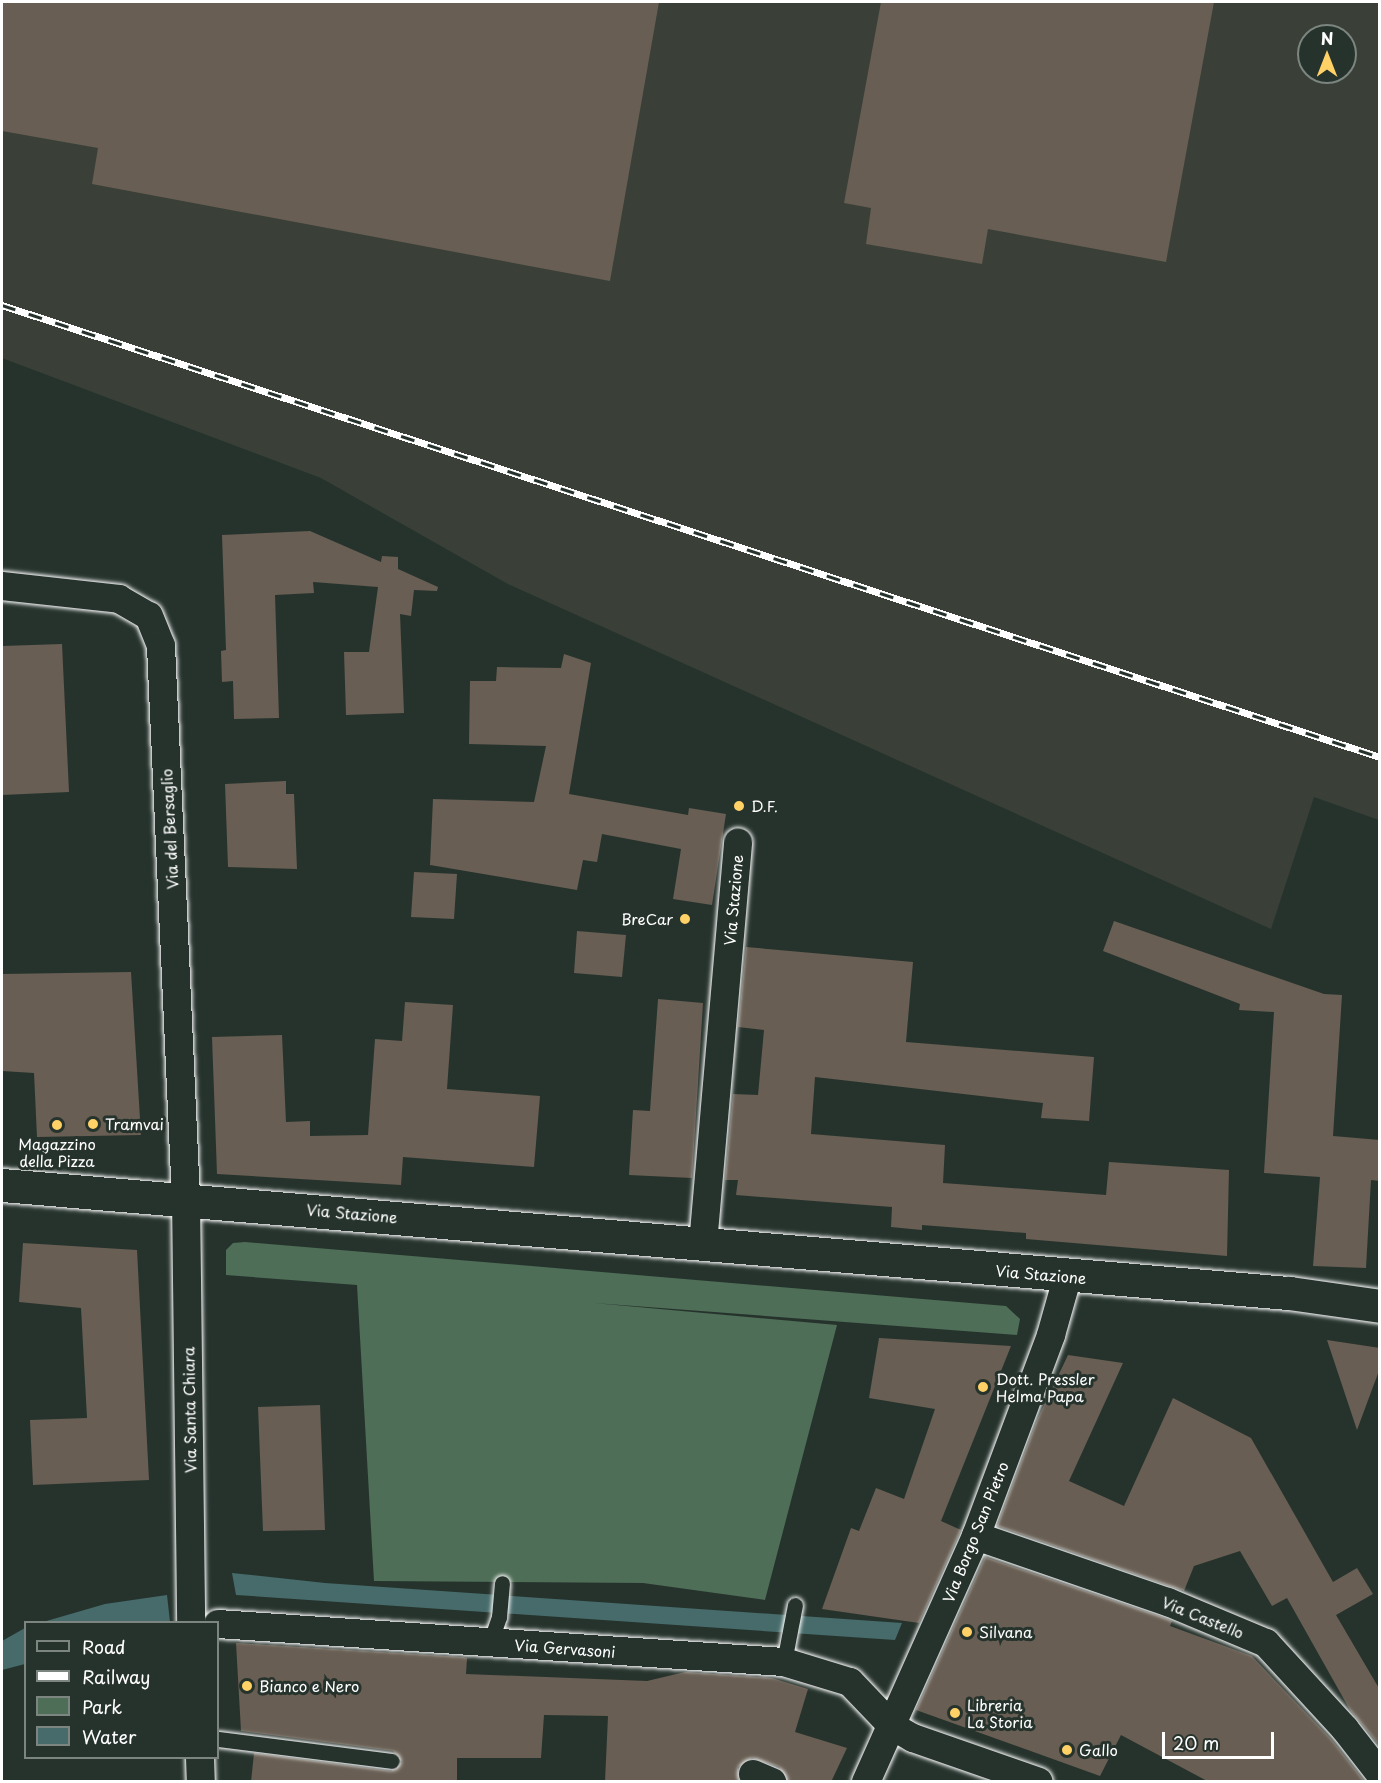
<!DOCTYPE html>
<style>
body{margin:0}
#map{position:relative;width:1381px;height:1783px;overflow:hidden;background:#26332d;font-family:"Playpen Sans",sans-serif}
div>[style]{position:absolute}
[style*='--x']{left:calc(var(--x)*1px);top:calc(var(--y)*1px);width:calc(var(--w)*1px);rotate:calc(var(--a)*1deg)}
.built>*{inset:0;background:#3a4038}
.green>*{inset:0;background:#4e6e57}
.water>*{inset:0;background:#466b6a}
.building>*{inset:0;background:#685e53}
.roads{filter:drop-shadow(0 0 2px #fff) drop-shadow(0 0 2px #fff)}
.lane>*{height:15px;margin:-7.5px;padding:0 7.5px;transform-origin:7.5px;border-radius:7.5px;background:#26332d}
.street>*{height:28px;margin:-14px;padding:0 14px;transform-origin:14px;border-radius:14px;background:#26332d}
.secondary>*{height:33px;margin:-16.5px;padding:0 16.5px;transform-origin:16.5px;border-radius:16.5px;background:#26332d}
.rail>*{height:7px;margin-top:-3.5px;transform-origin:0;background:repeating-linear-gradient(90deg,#26332d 0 14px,#fff 0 28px);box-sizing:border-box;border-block:2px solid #fff}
.dots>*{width:16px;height:16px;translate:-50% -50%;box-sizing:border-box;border:3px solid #26332d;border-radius:50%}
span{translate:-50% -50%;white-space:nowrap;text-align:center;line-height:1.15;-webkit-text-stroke:6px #26332d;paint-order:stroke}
.poi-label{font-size:15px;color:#fff}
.left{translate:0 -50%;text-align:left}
.right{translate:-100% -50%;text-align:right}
.street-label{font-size:15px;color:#fff}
.frame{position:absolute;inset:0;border:3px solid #fff;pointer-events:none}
.legend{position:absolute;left:24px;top:1621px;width:195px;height:138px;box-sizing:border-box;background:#26332d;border:2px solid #7d8581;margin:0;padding:8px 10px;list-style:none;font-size:18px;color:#fff}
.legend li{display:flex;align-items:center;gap:12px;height:30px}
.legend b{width:30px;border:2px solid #7d8581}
.north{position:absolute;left:1297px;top:24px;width:60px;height:60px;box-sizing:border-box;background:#26332d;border:2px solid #7d8581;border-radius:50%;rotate:0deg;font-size:16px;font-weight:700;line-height:24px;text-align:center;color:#fff}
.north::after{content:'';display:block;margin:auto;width:21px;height:27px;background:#ffd166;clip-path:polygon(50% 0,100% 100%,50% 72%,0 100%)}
.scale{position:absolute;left:1162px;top:1732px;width:112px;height:27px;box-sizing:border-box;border:3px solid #fff;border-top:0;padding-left:8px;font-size:18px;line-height:21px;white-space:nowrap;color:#fff;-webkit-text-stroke:4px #26332d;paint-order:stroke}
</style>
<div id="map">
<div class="built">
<div style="clip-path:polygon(evenodd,2px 2px,1379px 2px,1379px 820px,1314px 797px,1271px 929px,508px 584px,321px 478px,2px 358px,2px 2px,1309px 36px,1345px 36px,1345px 72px,1309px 72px,1309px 36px)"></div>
</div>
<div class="green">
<div style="clip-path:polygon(245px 1242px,1006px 1306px,1020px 1319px,1017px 1335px,594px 1303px,837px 1325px,765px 1600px,643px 1583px,374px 1581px,357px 1285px,226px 1275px,226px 1250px,233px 1243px)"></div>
</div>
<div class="water">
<div style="clip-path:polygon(232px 1573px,325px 1583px,902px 1623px,895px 1640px,236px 1595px)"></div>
<div style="clip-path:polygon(167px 1595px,170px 1622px,43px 1622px,105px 1604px)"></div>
<div style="clip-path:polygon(25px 1628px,25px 1664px,2px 1670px,2px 1641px)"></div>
</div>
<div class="building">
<div style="clip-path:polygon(2px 2px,659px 2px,610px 281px,92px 184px,98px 148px,2px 131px)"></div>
<div style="clip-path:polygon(881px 2px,1214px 2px,1166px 262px,988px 229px,982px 264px,866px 244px,871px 208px,844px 203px)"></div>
<div style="clip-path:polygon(310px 531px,381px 562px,382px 556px,398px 557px,398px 569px,438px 587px,437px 591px,414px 590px,411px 616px,400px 614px,404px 713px,346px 715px,344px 652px,369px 652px,378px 587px,313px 582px,314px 593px,275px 595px,279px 718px,234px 719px,233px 681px,222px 682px,221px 651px,226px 650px,222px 535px)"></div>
<div style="clip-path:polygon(62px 644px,69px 792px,2px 795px,2px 646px)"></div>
<div style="clip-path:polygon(564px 654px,591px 663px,569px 794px,688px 815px,689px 808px,726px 814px,712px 905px,673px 899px,681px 849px,602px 834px,597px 862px,583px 860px,577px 890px,430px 865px,433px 799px,534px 802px,546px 746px,469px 744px,470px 681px,496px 681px,497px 667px,561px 668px)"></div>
<div style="clip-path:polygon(286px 781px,286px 794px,294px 794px,297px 869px,228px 867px,225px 784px)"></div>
<div style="clip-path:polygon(414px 872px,457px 874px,454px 919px,411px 917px)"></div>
<div style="clip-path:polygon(1114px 921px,1324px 994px,1342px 995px,1333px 1136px,1380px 1140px,1380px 1181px,1371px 1180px,1366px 1268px,1313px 1266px,1320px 1177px,1264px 1173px,1274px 1012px,1239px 1010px,1240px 1004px,1103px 951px)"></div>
<div style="clip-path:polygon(577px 931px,626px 935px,622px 977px,574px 973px)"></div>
<div style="clip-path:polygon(746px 947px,913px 962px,906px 1042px,1094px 1057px,1089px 1121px,1041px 1118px,1043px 1103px,815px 1077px,811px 1134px,945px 1145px,943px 1183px,1106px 1195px,1109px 1162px,1229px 1170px,1227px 1256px,1026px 1239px,1026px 1233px,922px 1225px,922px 1230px,891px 1227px,892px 1207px,736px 1195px,738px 1180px,725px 1180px,733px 1094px,758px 1095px,764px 1030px,738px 1027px)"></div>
<div style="clip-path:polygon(131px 972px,141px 1135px,37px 1137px,34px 1073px,2px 1071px,2px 974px)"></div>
<div style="clip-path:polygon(658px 999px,703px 1003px,692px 1178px,629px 1175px,633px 1110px,650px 1111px)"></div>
<div style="clip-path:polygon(405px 1002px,453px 1005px,447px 1089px,540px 1096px,534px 1167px,403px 1157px,401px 1185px,217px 1174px,212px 1037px,282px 1035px,286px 1122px,310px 1121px,310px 1136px,368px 1135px,375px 1039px,402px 1041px)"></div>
<div style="clip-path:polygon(23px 1243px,137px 1250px,149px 1480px,33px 1485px,30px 1420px,87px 1418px,81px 1308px,19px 1302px)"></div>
<div style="clip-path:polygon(879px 1338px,1011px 1346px,941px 1521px,961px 1530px,919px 1623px,822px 1609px,851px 1528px,859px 1531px,876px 1488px,904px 1499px,935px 1409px,869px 1398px)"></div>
<div style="clip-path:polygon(1327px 1340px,1380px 1348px,1380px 1368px,1357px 1430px)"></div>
<div style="clip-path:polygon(1068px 1355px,1123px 1363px,1069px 1481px,1124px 1506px,1173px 1398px,1251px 1438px,1333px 1582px,1357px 1568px,1373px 1594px,1336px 1615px,1380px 1690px,1380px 1746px,1350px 1710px,1287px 1598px,1272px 1606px,1240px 1551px,1194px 1566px,1184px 1591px,997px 1526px,1037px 1420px)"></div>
<div style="clip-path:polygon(320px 1405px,325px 1530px,263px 1531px,258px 1407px)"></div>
<div style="clip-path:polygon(985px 1557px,1162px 1617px,1172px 1621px,1170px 1626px,1252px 1656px,1332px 1740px,1365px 1782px,1209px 1782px,1121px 1735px,1100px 1776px,916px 1710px)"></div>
<div style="clip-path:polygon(236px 1643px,462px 1657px,467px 1658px,466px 1674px,647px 1681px,685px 1672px,772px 1678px,808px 1689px,795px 1732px,847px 1748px,831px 1782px,788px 1782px,779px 1767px,752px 1758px,738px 1767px,739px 1782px,605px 1782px,608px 1716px,544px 1715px,541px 1758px,457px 1758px,457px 1782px,251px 1782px,254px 1753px,391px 1771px,402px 1762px,393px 1751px,241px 1731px)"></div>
</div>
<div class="roads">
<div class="lane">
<div style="--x:490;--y:1643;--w:28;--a:-71"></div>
<div style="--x:499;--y:1617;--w:34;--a:-85"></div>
<div style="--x:784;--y:1662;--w:58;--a:-79.1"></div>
<div style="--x:218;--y:1739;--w:175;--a:7.2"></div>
</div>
<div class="street">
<div style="--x:2;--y:586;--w:118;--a:6.3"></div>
<div style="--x:119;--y:599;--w:34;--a:30"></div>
<div style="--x:149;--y:616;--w:32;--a:68"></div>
<div style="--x:161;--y:646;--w:553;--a:87.41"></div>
<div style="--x:186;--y:1198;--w:424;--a:89.3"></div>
<div style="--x:703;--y:1244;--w:403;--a:-85"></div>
<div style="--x:976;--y:1536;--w:203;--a:19"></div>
<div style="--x:1168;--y:1602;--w:106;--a:22.7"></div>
<div style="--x:1266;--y:1643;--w:117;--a:47.4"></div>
<div style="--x:1345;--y:1729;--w:57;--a:52.1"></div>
<div style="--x:218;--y:1624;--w:567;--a:3.84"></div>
<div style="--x:784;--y:1662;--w:69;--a:16.9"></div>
<div style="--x:850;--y:1682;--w:61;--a:46.3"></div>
<div style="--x:892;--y:1726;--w:24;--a:30"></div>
<div style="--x:913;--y:1738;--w:133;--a:19.2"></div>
<div style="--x:200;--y:1758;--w:24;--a:88"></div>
<div style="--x:753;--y:1774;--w:21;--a:23"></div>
<div style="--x:866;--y:1782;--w:269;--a:-65.9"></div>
<div style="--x:976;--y:1536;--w:215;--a:-69.5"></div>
<div style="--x:1051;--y:1335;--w:62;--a:-74.2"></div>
</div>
<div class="secondary">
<div style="--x:2;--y:1185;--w:1292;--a:4.8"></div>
<div style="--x:1289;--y:1293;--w:92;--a:8.1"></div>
</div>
</div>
<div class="rail">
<div style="--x:2;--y:305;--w:1450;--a:18.16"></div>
</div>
<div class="dots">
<div style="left:739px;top:806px;background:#ffd166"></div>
<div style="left:685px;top:919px;background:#ffd166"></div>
<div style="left:93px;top:1124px;background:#ffd166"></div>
<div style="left:57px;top:1125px;background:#ffd166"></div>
<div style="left:983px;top:1387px;background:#ffd166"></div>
<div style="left:967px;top:1632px;background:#ffd166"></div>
<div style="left:247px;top:1686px;background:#ffd166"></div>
<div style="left:955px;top:1713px;background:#ffd166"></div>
<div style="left:1067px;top:1750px;background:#ffd166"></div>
</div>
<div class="poi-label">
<span class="left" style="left:751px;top:806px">D.F.</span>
<span class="right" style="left:673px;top:919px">BreCar</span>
<span class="left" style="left:105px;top:1124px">Tramvai</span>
<span style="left:57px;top:1152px">Magazzino<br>della Pizza</span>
<span class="left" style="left:996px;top:1387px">Dott. Pressler<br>Helma Papa</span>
<span class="left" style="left:979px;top:1632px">Silvana</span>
<span class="left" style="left:259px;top:1686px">Bianco e Nero</span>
<span class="left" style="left:967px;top:1713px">Libreria<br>La Storia</span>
<span class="left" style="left:1079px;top:1750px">Gallo</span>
</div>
<div class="street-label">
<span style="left:169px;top:829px;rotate:-93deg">Via del Bersaglio</span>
<span style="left:733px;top:900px;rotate:-85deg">Via Stazione</span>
<span style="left:352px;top:1213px;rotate:5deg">Via Stazione</span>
<span style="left:1041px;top:1274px;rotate:5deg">Via Stazione</span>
<span style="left:189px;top:1410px;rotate:-91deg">Via Santa Chiara</span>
<span style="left:975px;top:1532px;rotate:-68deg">Via Borgo San Pietro</span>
<span style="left:1203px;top:1617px;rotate:22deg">Via Castello</span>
<span style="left:565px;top:1648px;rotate:4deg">Via Gervasoni</span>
</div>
<div class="frame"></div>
<ul class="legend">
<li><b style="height:8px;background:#26332d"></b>Road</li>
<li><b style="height:8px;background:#fff"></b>Railway</li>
<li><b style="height:16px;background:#4e6e57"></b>Park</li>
<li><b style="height:16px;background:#466b6a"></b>Water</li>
</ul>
<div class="north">N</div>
<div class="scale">20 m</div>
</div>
